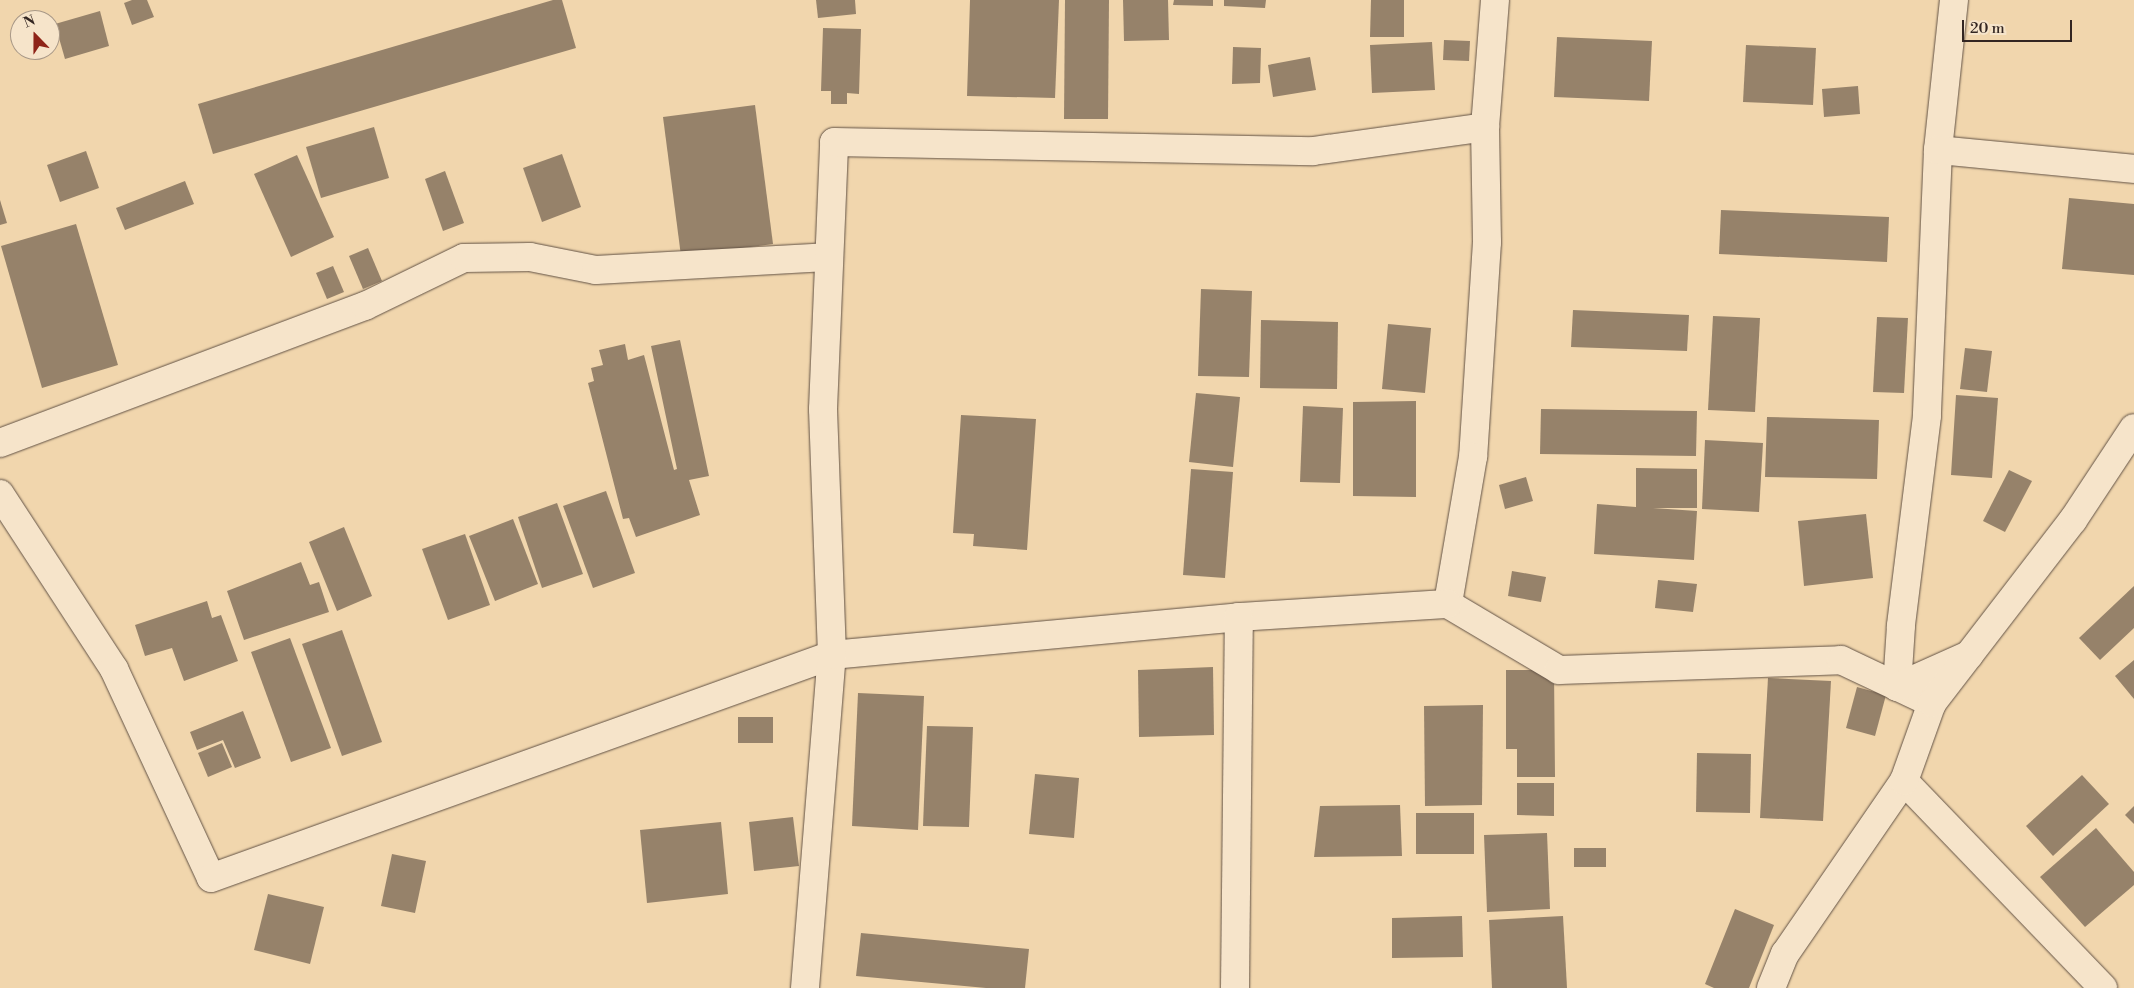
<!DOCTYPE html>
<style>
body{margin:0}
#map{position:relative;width:2134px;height:988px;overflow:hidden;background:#f1d6ad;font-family:"Libre Bodoni",serif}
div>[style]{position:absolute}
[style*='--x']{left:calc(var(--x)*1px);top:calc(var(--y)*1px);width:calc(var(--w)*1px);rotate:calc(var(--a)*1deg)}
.building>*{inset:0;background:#96826a}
.roads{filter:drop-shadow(0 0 1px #625245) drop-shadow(0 0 1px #625245)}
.minor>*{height:28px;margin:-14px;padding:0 14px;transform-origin:14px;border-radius:14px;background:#f6e4ca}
span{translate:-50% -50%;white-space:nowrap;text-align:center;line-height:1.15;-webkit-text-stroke:4px #f6e4ca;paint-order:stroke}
.north{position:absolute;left:10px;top:10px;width:50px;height:50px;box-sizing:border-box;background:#f6e4ca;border:1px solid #a89887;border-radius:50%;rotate:338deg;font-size:14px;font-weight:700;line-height:20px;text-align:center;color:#332622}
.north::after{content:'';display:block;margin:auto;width:18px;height:22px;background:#8f2418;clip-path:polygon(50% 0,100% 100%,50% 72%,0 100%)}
.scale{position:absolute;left:1962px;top:20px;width:110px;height:22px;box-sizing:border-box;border:2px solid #332622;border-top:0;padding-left:6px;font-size:15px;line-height:18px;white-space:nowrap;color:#332622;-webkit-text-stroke:4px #f6e4ca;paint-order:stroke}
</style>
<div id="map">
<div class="building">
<div style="clip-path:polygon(132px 0,147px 0,154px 17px,132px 25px,124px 3px)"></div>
<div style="clip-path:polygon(553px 0,562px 0,576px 48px,213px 154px,198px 104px)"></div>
<div style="clip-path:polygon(816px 0,855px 0,856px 14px,818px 18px)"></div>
<div style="clip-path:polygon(970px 0,1059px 0,1055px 98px,967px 96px)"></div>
<div style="clip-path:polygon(1065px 0,1109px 0,1108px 119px,1064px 119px)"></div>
<div style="clip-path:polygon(1123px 0,1168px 0,1169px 40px,1124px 41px)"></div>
<div style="clip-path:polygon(1174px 0,1213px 0,1213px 6px,1173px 5px)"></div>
<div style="clip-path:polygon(1224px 0,1266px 0,1265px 8px,1224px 6px)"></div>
<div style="clip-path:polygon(1371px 0,1404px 0,1404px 37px,1370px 37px)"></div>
<div style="clip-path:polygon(100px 11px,109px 46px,65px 59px,55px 24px)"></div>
<div style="clip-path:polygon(823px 28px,861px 29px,859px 94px,847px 93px,847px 104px,831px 104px,831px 91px,821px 91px)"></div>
<div style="clip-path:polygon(1557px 37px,1652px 41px,1649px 101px,1554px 97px)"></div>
<div style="clip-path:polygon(1444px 40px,1470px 41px,1469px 61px,1443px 60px)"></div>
<div style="clip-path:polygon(1432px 42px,1435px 90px,1372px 93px,1370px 45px)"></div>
<div style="clip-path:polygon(1746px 45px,1816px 48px,1813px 105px,1743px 102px)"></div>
<div style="clip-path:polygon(1233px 47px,1261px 48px,1260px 83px,1232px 84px)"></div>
<div style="clip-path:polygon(1310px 57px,1316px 90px,1273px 97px,1268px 65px)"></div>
<div style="clip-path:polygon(1858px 86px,1860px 114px,1824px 117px,1822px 89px)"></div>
<div style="clip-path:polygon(755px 105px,773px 244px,681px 256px,663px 117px)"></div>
<div style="clip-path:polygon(374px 127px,389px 178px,321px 198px,306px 147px)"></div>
<div style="clip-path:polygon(86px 151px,99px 188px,60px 202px,47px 165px)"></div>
<div style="clip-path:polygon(562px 154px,581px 207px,542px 222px,523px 168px)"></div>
<div style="clip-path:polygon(297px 155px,334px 237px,291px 257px,254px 174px)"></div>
<div style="clip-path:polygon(445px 171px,464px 223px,443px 231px,425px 179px)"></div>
<div style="clip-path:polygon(185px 181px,194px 204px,125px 230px,116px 208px)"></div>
<div style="clip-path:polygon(2069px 198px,2134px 204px,2134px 275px,2062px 269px)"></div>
<div style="clip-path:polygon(0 200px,7px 223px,0 225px)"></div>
<div style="clip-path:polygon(1721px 210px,1889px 217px,1887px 262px,1719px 254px)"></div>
<div style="clip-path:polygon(76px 224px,118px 365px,42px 388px,1px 246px)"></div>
<div style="clip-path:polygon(368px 248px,382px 281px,363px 289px,349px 256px)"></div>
<div style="clip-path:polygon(333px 266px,344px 292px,327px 299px,316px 273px)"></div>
<div style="clip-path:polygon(1201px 289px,1252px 291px,1249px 377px,1198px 376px)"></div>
<div style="clip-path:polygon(1573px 310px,1689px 315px,1687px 351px,1571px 347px)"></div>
<div style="clip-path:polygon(1713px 316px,1760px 318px,1755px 412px,1708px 410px)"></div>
<div style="clip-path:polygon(1877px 317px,1908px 318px,1904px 393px,1873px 392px)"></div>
<div style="clip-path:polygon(1261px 320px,1338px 322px,1337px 389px,1260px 388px)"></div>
<div style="clip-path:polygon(1388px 324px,1431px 328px,1425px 393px,1382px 389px)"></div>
<div style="clip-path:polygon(680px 340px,709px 476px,689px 480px,700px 515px,636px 537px,629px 518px,623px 519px,588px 383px,594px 381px,591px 368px,603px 365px,599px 350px,625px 344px,628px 360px,644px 355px,674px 470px,677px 469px,651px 346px)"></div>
<div style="clip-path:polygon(1965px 348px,1992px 351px,1987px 392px,1960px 389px)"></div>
<div style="clip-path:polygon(1196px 393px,1240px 397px,1233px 467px,1189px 462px)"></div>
<div style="clip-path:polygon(1956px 395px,1998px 398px,1992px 478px,1951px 475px)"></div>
<div style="clip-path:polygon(1416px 401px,1416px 497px,1353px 496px,1353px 402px)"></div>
<div style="clip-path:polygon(1303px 406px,1343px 408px,1340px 483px,1300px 482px)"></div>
<div style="clip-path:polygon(1541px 409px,1697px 411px,1696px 456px,1540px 454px)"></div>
<div style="clip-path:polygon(961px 415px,1036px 419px,1027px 550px,973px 546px,974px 534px,953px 533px)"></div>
<div style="clip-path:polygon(1767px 417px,1879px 420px,1877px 479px,1765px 477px)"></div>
<div style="clip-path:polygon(1705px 440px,1763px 443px,1759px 512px,1702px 509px)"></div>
<div style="clip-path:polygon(1636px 468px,1697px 469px,1697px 508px,1653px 508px,1697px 511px,1694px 560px,1594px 554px,1597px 504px,1636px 507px)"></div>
<div style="clip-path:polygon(1191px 469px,1233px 472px,1225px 578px,1183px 575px)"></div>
<div style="clip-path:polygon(2009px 470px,2032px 481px,2005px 532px,1983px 521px)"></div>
<div style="clip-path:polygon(1526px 477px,1533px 501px,1505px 509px,1499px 485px)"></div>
<div style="clip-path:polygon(606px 491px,635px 573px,593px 588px,563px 506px)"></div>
<div style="clip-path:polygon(557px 503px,583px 574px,542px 588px,518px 517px)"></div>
<div style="clip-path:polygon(1866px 514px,1873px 578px,1804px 586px,1798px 521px)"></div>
<div style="clip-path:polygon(513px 519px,538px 584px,495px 601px,469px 536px)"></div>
<div style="clip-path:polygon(344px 527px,372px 596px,337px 611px,309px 542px)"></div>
<div style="clip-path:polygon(465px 534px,490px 605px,448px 620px,422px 549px)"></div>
<div style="clip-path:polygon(301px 562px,310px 585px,319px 582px,329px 612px,244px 640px,227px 591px)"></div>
<div style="clip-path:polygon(1512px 571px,1546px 577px,1541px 602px,1508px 596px)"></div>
<div style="clip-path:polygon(1658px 580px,1697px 584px,1693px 612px,1655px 608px)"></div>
<div style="clip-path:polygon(2134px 586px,2134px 628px,2100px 660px,2079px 638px)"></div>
<div style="clip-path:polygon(207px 601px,212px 618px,221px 615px,238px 661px,184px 681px,172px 648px,145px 656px,135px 625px)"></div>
<div style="clip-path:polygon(342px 630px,382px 742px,342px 756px,302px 644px)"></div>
<div style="clip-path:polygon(290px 638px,331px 748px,291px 762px,251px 652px)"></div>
<div style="clip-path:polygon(2134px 660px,2134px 699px,2115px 676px)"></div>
<div style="clip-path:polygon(1213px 667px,1214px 735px,1139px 737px,1138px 670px)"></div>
<div style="clip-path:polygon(1506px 670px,1554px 670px,1555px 777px,1517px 777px,1517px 749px,1506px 749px)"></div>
<div style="clip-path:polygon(1768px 678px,1831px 681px,1823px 821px,1760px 818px)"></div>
<div style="clip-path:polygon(1857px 687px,1886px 695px,1875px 736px,1846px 728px)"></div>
<div style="clip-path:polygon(858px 693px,924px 696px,918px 830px,852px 826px)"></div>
<div style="clip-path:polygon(1483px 705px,1482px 805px,1425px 806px,1424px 706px)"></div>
<div style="clip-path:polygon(243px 711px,261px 758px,235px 768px,223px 740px,197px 750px,190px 732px)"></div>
<div style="clip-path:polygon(738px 717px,773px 717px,773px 743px,738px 743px)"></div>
<div style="clip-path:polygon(927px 726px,973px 727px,969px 827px,923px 826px)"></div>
<div style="clip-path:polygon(222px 743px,232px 767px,208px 777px,198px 753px)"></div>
<div style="clip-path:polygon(1697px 753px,1751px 754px,1750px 813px,1696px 812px)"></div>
<div style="clip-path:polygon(1035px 774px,1079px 778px,1074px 838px,1029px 834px)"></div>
<div style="clip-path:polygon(2082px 775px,2109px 804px,2053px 856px,2026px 826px)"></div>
<div style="clip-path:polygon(1517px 783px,1554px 783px,1554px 816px,1517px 815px)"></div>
<div style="clip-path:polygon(1400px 805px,1402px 856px,1314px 857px,1320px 806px)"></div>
<div style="clip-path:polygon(2134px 806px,2134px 824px,2125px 815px)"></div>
<div style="clip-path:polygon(1416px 813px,1474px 813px,1474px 854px,1416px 854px)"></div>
<div style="clip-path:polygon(793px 817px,799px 866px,754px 871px,749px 822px)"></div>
<div style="clip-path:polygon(721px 822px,728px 894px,647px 903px,640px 830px)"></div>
<div style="clip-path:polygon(2096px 828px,2134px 872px,2134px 885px,2085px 927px,2040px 877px)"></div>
<div style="clip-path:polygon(1547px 833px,1550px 909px,1487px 912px,1484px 835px)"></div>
<div style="clip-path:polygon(1574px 848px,1606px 848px,1606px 867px,1574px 867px)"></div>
<div style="clip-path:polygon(392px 854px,426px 861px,415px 913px,381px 906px)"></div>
<div style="clip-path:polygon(268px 894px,324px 907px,310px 964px,254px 950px)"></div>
<div style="clip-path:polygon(1735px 909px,1774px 925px,1749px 988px,1714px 988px,1705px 984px)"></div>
<div style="clip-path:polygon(1462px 916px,1463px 957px,1392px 958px,1392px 918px)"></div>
<div style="clip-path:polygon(1563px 916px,1567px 988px,1492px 988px,1489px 920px)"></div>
<div style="clip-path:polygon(861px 933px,1029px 949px,1025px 988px,986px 988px,856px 976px)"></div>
</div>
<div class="roads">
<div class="minor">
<div style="--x:1495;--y:0;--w:127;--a:94.5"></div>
<div style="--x:1485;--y:127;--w:115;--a:89"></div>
<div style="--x:1487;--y:242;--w:215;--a:93.7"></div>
<div style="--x:1473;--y:457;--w:149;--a:99.7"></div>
<div style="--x:1448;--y:604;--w:129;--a:30.7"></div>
<div style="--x:1559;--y:670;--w:282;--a:-2"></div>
<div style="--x:1841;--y:660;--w:101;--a:25.3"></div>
<div style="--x:1954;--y:0;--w:151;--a:96.1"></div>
<div style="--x:1938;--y:150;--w:266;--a:92.4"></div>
<div style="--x:1927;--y:416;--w:212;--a:97.1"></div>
<div style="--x:1901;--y:626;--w:61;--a:93.8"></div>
<div style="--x:1897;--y:687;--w:79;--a:-24"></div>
<div style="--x:1938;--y:150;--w:197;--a:5.5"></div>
<div style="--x:0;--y:443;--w:390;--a:-20.6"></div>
<div style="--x:365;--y:306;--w:110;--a:-25.9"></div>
<div style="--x:464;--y:258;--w:66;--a:-0.9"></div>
<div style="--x:530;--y:257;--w:67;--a:11.1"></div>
<div style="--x:596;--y:270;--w:231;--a:-3.2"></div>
<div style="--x:0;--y:494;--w:209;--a:56.9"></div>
<div style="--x:114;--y:669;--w:230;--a:65.1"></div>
<div style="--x:211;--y:878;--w:660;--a:-19.75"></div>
<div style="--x:832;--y:655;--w:409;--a:-5.3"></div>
<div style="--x:1239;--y:617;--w:209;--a:-3.6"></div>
<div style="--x:1904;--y:781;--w:287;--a:46.1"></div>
<div style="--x:805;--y:988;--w:334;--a:-85.4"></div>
<div style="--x:832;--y:655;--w:246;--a:-92.1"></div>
<div style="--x:823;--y:409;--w:267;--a:-87.6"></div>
<div style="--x:834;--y:142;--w:479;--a:1.1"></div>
<div style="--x:1313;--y:151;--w:174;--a:-7.9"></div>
<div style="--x:1235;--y:988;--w:371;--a:-89.4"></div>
<div style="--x:1771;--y:988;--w:37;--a:-68"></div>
<div style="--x:1785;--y:954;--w:210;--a:-55.5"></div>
<div style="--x:1904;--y:781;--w:83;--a:-70.3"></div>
<div style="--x:1932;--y:703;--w:231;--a:-52.4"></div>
<div style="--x:2073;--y:520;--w:110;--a:-56.5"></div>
</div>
</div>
<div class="north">N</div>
<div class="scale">20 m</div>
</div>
